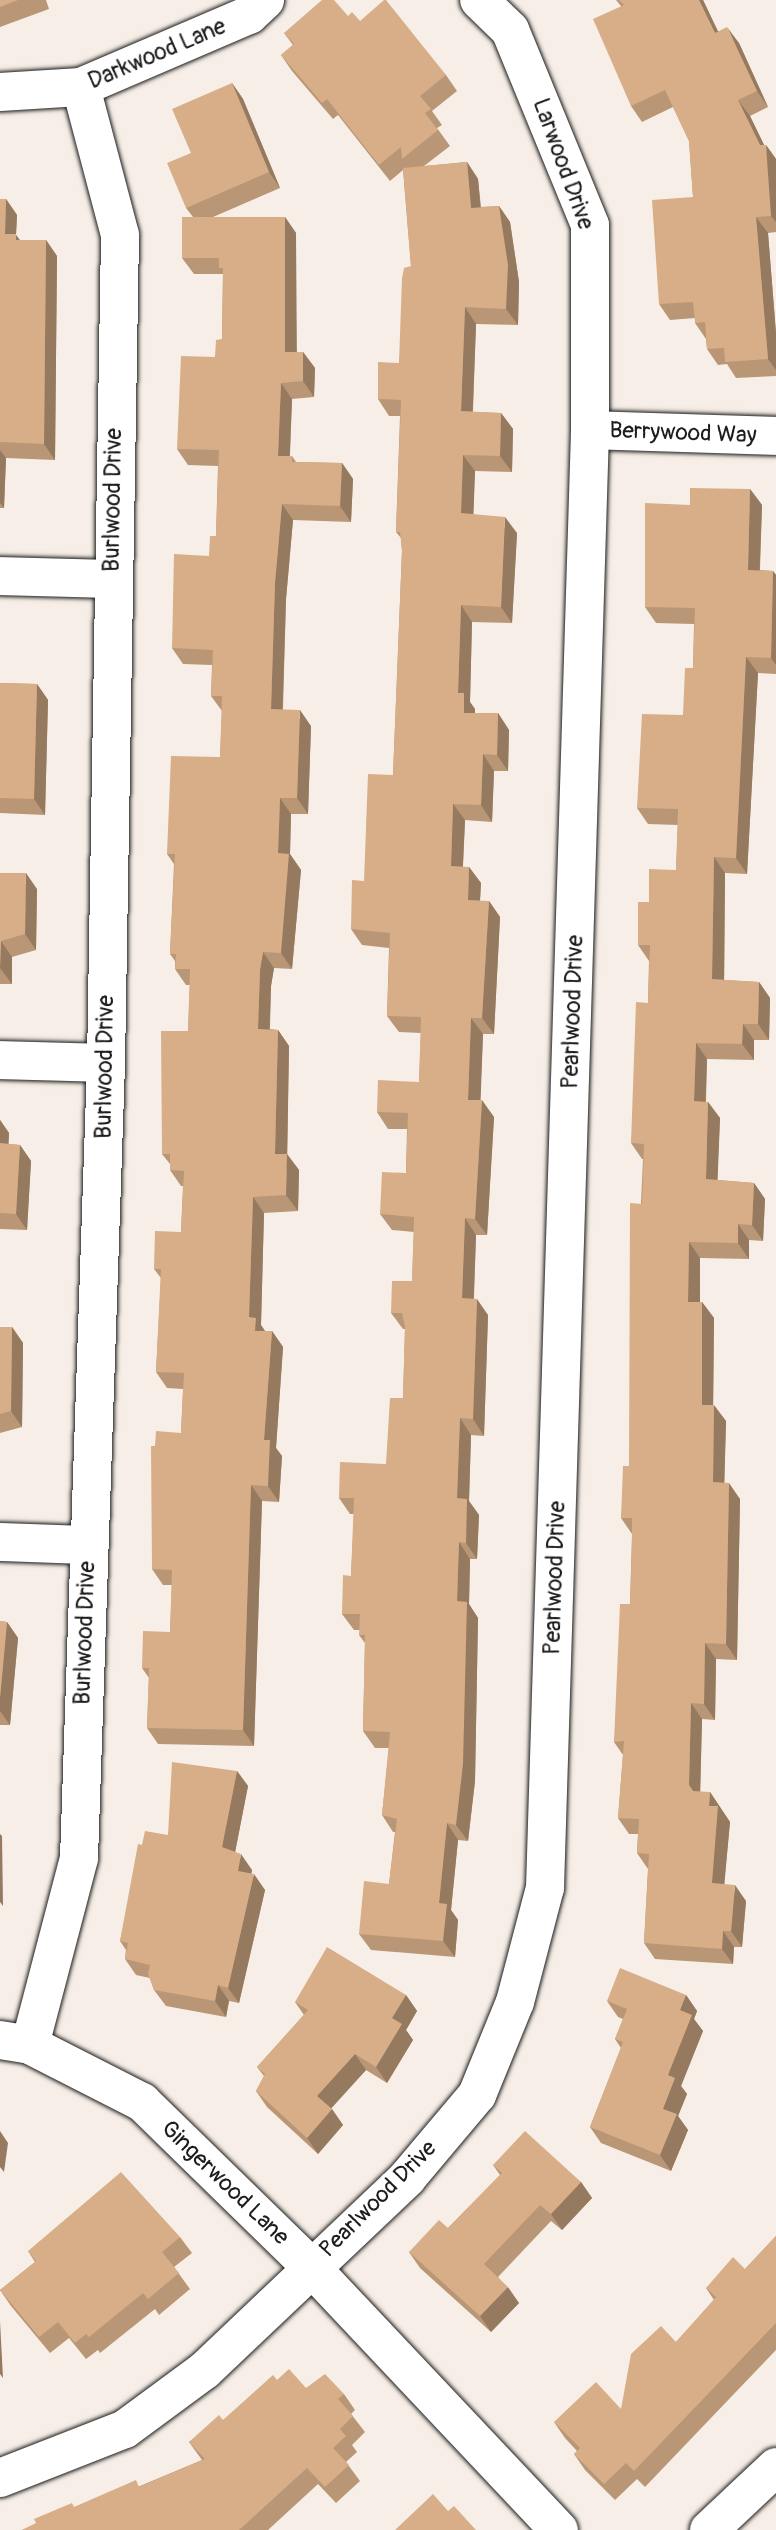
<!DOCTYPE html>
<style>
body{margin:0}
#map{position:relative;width:776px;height:2530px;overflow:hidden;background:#f7efe7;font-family:Pangolin,sans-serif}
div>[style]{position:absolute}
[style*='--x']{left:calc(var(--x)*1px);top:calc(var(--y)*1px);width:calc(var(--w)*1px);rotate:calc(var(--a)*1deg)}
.roads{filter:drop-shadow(0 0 2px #1c1c1c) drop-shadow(0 0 2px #1c1c1c)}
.minor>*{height:38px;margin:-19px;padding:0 19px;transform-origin:19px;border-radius:19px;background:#fff}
.wall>*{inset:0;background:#b99675}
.shaded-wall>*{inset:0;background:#967a5f}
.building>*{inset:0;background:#d7ae88}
span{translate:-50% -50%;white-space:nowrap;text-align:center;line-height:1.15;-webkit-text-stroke:7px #fff;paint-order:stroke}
.street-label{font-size:23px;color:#1c1c1c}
</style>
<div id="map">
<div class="roads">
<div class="minor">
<div style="--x:0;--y:92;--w:81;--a:-3.5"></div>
<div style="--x:81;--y:87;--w:183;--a:-23.2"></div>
<div style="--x:249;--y:15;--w:22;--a:-43"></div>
<div style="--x:590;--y:430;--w:186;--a:1.8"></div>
<div style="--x:0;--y:576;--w:111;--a:1.5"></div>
<div style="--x:0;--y:1060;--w:106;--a:1.6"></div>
<div style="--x:0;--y:1542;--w:87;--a:2"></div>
<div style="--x:0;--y:2040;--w:30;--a:9"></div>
<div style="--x:30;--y:2045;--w:126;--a:27"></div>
<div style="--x:142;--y:2102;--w:235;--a:44.3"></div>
<div style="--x:310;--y:2266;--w:363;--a:46.7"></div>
<div style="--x:30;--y:2045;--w:193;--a:-75.3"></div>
<div style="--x:79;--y:1858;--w:795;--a:-88.05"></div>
<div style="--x:106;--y:1063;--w:828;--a:-89.03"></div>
<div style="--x:120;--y:235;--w:153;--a:-104.8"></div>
<div style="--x:0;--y:2478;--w:134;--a:-21.4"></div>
<div style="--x:125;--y:2429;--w:99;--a:-36.4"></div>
<div style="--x:205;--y:2370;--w:279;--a:-43.5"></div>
<div style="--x:407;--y:2178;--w:109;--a:-49.9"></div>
<div style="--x:477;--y:2095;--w:100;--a:-67.8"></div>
<div style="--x:515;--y:2002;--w:118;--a:-75.3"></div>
<div style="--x:545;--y:1888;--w:1459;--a:-88.23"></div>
<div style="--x:590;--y:430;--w:205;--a:-90"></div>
<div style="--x:590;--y:225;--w:211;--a:-112.3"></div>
<div style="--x:510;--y:30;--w:43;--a:-135.9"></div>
<div style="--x:709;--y:2530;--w:92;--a:-43.2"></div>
</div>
</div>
<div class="wall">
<div style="clip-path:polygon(0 0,46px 0,49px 9px,0 27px)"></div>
<div style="clip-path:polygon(616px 0,703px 0,718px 31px,739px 43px,768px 107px,750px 116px,764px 145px,766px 145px,776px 159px,776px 232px,768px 233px,776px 333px,776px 376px,736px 378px,727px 364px,718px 365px,707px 349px,706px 339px,695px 323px,695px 318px,670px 320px,659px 304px,693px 197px,689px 141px,673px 107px,642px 122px,631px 106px,621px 6px)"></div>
<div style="clip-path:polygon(348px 16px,360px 21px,446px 75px,457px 91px,432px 111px,442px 125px,437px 128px,450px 146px,424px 166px,467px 162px,478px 179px,481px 207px,499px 206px,510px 222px,519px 282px,518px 325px,476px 324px,473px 412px,501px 413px,513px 429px,512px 472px,475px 471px,473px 514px,517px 533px,512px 623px,472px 622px,470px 702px,475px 709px,475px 713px,498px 713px,509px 730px,508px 771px,494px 771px,492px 822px,465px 820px,463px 867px,469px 867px,481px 883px,480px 901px,489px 901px,500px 917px,494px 1034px,483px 1034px,480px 1100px,494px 1117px,487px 1235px,476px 1235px,474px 1299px,488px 1315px,484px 1436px,471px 1435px,469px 1501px,479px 1515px,477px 1559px,470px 1559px,469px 1604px,478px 1618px,475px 1781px,468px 1841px,458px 1840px,451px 1910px,458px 1920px,455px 1957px,371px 1950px,359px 1934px,389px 1884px,395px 1832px,393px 1832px,382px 1815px,389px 1748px,375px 1748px,363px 1731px,365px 1643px,359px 1635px,360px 1630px,354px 1630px,342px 1614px,351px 1576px,354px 1514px,350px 1514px,339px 1498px,386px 1464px,403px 1398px,405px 1329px,403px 1329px,391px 1313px,412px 1281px,414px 1232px,392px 1230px,380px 1214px,406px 1173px,407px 1129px,388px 1129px,377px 1112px,419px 1082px,421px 1033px,399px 1032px,387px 1016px,389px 948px,362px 945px,351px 929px,393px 775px,402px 551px,401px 538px,396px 532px,400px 416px,389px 416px,378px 399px,399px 363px,411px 266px,403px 170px,390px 181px,338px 115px,333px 119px,292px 71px,281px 55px,293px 45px,284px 33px)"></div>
<div style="clip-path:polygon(232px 83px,243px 99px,280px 188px,213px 217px,285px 217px,296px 233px,296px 352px,303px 352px,315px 368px,314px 397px,292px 399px,290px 456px,292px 456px,296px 462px,342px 463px,353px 479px,351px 522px,293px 520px,286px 599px,283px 710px,311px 726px,308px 814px,291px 814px,290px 854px,301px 870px,292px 969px,274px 968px,271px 986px,270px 1029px,278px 1030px,289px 1046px,287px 1154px,299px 1170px,298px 1211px,264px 1213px,261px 1325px,265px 1331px,272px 1331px,283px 1347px,276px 1448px,282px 1456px,279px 1502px,262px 1501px,254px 1746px,158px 1744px,147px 1728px,149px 1678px,142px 1668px,170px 1632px,172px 1585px,163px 1585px,152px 1569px,155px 1446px,181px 1433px,183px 1389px,167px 1388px,156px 1372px,161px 1278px,154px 1269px,181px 1232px,183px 1186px,181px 1186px,170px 1170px,170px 1164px,162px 1154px,188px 1031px,190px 985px,186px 985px,175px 969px,175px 961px,170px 954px,174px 864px,167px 854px,220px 757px,222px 711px,211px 696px,212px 665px,183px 664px,172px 648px,209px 556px,216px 536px,218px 466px,188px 465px,177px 449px,222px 339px,223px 274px,194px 274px,182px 258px,193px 217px,186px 208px,191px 153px)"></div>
<div style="clip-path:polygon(0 199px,6px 199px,17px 215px,16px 235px,20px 240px,46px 240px,57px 256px,55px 460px,6px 458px,4px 508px,0 508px)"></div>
<div style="clip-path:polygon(750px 489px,762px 505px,760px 570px,773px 571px,776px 575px,776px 674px,758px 673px,747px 874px,725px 873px,724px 980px,759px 982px,770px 998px,769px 1040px,754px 1040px,754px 1060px,707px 1059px,706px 1102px,708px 1102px,720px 1118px,717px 1180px,754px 1183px,765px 1199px,763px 1241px,749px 1240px,749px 1259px,700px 1258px,700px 1302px,702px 1302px,714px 1318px,713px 1405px,726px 1421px,724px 1483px,740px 1499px,737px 1660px,716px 1659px,715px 1720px,702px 1719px,700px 1792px,710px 1792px,730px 1822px,724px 1884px,746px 1901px,742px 1947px,734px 1947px,733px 1964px,655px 1959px,644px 1943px,648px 1869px,637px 1853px,638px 1834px,629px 1834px,618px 1818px,623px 1755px,614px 1742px,630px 1604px,632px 1534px,621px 1518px,629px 1466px,643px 1159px,642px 1159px,631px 1143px,648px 1003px,649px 961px,638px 945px,649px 902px,676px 870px,678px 825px,648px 824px,637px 808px,683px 715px,693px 668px,694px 624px,656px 623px,645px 607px,690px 505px)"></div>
<div style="clip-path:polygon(0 683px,37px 684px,48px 700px,45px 815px,0 813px)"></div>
<div style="clip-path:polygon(0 873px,37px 889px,36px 950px,12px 957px,12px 984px,0 984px)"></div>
<div style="clip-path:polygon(0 1120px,9px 1133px,8px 1144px,20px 1145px,31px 1161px,27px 1230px,0 1229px)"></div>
<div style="clip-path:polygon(0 1327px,12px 1327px,23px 1343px,22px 1427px,0 1433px)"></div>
<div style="clip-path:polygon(0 1621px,7px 1622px,18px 1638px,10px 1725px,0 1725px)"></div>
<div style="clip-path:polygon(237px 1771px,248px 1786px,235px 1852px,252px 1870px,251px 1874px,265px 1890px,239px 2003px,229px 2001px,226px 2017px,166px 2006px,154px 1990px,150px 1978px,136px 1975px,125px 1959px,126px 1950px,120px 1941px,142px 1845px,168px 1835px)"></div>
<div style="clip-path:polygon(406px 1995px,417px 2011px,406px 2030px,413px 2040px,387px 2083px,366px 2070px,331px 2108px,343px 2125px,318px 2154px,267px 2107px,256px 2091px,264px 2076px,257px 2067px,304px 2015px,295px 2002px)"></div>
<div style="clip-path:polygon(686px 1995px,697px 2011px,694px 2019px,703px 2031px,681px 2086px,687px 2094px,678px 2116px,688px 2130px,671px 2171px,601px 2143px,590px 2127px,621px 2048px,615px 2039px,623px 2019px,618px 2017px,607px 2001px)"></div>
<div style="clip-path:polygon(493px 2165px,581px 2182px,592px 2198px,562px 2230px,551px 2221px,498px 2277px,519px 2303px,491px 2332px,420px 2268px,409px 2252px,448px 2228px,500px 2175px)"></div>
<div style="clip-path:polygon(776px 2236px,776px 2350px,645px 2487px,637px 2479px,615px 2500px,585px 2470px,574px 2454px,577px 2451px,565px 2438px,554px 2422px,621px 2409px,676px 2342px,714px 2300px,706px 2288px,745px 2269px)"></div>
<div style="clip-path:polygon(180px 2237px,192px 2253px,174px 2267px,190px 2289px,159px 2315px,155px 2309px,100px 2353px,98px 2350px,86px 2359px,69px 2338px,50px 2353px,11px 2306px,0 2290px,35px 2262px,28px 2251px)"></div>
<div style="clip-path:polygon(277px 2380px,306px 2388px,344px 2394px,355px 2410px,351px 2414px,365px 2432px,352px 2445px,357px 2452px,346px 2462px,360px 2481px,336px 2503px,318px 2484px,268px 2530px,22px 2530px,75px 2507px,140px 2486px,202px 2460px,189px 2442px,223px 2420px)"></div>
</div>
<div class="shaded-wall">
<div style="clip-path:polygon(699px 0,703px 0,726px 49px,715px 33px)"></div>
<div style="clip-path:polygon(727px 27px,739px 43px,768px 107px,757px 91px)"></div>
<div style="clip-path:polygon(232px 83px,243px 99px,280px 188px,269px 172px)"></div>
<div style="clip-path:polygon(738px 100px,750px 116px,767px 151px,766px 145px,776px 159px,776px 222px,771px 216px,760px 145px)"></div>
<div style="clip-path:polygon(467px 162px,478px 179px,482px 224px,471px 208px)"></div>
<div style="clip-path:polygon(6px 199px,17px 215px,16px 235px,27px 250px,5px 234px)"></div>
<div style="clip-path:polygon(499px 206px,510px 222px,519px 282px,518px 325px,506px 309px)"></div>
<div style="clip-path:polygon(285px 217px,296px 233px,297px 368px,285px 352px)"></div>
<div style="clip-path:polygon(756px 217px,768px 233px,776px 333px,776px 370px,768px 359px)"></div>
<div style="clip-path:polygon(46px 240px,57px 256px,55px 460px,44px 444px)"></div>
<div style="clip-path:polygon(465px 307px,476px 324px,472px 428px,461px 411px)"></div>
<div style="clip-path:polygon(303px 352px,315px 368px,314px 397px,303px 381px)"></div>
<div style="clip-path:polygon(281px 383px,292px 399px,289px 472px,278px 456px)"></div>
<div style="clip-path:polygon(501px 413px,513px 429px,512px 472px,500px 456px)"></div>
<div style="clip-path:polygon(0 450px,6px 458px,4px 508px,0 503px)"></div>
<div style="clip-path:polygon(463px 455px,475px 471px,473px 529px,461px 513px)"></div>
<div style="clip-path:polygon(342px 463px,353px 479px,351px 522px,340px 506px)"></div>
<div style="clip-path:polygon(750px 489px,762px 505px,759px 586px,748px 570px)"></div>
<div style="clip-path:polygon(282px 504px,293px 520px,286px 599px,282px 725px,271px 709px,275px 583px)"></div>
<div style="clip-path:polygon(505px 517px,517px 533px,512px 623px,501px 607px)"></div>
<div style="clip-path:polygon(773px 571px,776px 575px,776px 665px,771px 658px)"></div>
<div style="clip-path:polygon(461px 605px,472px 622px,470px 702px,475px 709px,475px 729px,464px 713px,458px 693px)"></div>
<div style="clip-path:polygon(746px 657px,758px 673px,747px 874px,736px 858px)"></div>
<div style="clip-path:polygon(37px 684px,48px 700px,45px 815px,34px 799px)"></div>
<div style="clip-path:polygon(300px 710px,311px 726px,308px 814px,297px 798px)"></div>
<div style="clip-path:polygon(498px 713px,509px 730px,508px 771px,497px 755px)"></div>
<div style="clip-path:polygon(483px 754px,494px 771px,492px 822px,481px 805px)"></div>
<div style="clip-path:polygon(280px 798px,291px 814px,290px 854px,301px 870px,292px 969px,281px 953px,278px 853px)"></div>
<div style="clip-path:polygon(453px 804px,465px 820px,462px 883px,451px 866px)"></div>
<div style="clip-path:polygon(714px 857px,725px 873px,724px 995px,712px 979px)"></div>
<div style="clip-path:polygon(469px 867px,481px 883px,479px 917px,468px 900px)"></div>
<div style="clip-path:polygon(26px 873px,37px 889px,36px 950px,25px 934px)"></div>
<div style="clip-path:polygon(489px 901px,500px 917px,494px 1034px,482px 1018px)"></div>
<div style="clip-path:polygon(1px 941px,12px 957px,12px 984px,0 968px)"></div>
<div style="clip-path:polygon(263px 952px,274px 968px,271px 986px,269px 1045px,258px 1029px,260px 970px)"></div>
<div style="clip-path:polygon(759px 982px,770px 998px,769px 1040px,758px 1024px)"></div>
<div style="clip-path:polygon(471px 1018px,483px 1034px,480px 1116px,468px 1100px)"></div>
<div style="clip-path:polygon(743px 1024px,754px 1040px,754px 1060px,742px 1044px)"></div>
<div style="clip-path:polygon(278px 1030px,289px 1046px,287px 1170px,275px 1154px)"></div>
<div style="clip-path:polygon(696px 1043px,707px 1059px,705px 1117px,694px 1101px)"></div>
<div style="clip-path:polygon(482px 1100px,494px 1117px,487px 1235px,475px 1219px)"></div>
<div style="clip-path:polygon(708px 1102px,720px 1118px,717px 1195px,706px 1179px)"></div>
<div style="clip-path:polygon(0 1120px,9px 1133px,8px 1158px,0 1147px)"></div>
<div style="clip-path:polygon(20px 1145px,31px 1161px,27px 1230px,16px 1214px)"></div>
<div style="clip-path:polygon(287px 1154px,299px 1170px,298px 1211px,286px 1195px)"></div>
<div style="clip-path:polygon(754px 1183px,765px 1199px,763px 1241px,752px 1225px)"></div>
<div style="clip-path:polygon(253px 1197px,264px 1213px,261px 1325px,267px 1334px,255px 1331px,249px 1317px)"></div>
<div style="clip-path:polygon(465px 1218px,476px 1235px,473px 1315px,462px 1298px)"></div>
<div style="clip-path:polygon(738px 1224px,749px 1240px,749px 1259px,738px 1243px)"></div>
<div style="clip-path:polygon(689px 1242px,700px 1258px,700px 1318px,688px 1302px)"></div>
<div style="clip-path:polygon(477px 1299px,488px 1315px,484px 1436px,473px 1419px)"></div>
<div style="clip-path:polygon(702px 1302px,714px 1318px,713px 1421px,702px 1405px)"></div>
<div style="clip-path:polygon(12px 1327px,23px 1343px,22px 1427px,11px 1411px)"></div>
<div style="clip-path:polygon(272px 1331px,283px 1347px,276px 1448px,282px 1456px,279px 1502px,268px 1486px,264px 1440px)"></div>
<div style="clip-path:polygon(714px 1405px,726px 1421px,724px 1498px,713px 1482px)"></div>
<div style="clip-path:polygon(460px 1418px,471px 1435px,469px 1501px,479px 1515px,477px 1559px,466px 1543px,457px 1498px)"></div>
<div style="clip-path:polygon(729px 1483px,740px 1499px,737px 1660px,726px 1644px)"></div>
<div style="clip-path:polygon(251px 1485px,262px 1501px,254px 1746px,243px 1730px)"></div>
<div style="clip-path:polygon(459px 1542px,470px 1559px,469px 1604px,478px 1618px,475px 1781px,468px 1841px,456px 1825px,457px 1601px)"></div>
<div style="clip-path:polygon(7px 1622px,18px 1638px,10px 1725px,0 1711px,0 1698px)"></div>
<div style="clip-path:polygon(705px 1643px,716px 1659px,715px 1720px,704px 1704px)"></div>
<div style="clip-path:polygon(691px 1703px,702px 1719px,700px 1801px,689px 1785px)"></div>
<div style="clip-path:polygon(237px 1771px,248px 1786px,233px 1863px,222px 1847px)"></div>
<div style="clip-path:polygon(710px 1792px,730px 1822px,723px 1899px,712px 1883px,709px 1806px)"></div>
<div style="clip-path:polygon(447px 1823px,458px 1840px,451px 1910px,458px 1920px,455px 1957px,443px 1941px,439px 1903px)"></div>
<div style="clip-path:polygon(0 1834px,2px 1836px,3px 1906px,0 1902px)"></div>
<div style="clip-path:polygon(241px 1854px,252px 1870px,249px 1887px,238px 1871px)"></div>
<div style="clip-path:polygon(254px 1874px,265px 1890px,239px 2003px,228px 1988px)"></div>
<div style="clip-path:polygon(735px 1885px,746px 1901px,742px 1947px,731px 1931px)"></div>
<div style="clip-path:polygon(723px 1931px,734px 1947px,733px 1964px,722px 1949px)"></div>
<div style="clip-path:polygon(218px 1985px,229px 2001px,226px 2017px,215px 2001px)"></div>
<div style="clip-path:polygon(406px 1995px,417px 2011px,406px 2030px,413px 2040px,387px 2083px,376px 2067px,392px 2018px)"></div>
<div style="clip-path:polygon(686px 1995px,697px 2011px,694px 2019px,703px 2031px,681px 2086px,687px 2094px,678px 2116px,688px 2130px,671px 2171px,660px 2155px,663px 2109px,668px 2075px,680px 2010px)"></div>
<div style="clip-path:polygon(355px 2054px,366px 2070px,328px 2112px,317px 2096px)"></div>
<div style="clip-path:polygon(332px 2109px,343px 2125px,318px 2154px,307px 2138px)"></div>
<div style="clip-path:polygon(0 2131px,8px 2143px,4px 2172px,0 2167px)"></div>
<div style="clip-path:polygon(581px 2182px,592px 2198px,562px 2230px,551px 2214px)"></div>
<div style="clip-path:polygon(508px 2287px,519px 2303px,491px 2332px,480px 2316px)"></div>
<div style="clip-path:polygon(0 2321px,3px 2378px,0 2374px)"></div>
</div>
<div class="building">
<div style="clip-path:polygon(0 0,18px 0,0 7px)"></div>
<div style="clip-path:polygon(322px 0,334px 0,348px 16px,352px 12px,360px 21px,384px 0,386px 0,446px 75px,420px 96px,431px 109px,425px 113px,438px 130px,402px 159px,401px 147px,379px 165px,327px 99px,322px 103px,281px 55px,294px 44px,284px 33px)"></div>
<div style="clip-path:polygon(619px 0,699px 0,715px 33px,727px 27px,757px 91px,738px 100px,760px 145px,766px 145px,771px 216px,756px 217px,768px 359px,725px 362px,724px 348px,707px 349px,705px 322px,695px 323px,693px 302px,659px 304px,652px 200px,693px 197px,689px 141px,665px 90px,631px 106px,593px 19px,624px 5px)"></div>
<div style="clip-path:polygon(232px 83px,269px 172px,186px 208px,167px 163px,191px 153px,172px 109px)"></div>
<div style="clip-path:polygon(467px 162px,471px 208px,499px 206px,508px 265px,506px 309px,465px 307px,461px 411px,501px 413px,500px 456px,463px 455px,461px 513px,505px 517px,501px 607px,461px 605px,458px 693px,464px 693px,464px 713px,498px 713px,497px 755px,483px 754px,481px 805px,453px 804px,451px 866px,469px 867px,468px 900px,489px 901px,482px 1018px,471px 1018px,468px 1100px,482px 1100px,475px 1219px,465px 1218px,462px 1298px,477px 1299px,473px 1419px,460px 1418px,457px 1498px,467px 1499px,466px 1543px,459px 1542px,457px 1601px,467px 1602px,463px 1764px,456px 1825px,447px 1823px,439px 1903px,447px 1904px,443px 1941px,359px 1934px,364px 1881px,389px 1884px,397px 1819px,382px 1815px,390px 1732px,363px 1731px,365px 1635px,359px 1635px,360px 1614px,342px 1614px,343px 1575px,351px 1576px,354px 1498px,339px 1498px,340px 1462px,386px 1464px,390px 1398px,403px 1398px,405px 1327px,402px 1313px,391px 1313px,392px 1281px,412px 1281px,414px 1217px,380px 1214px,382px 1172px,406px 1173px,408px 1113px,377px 1112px,378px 1080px,419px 1082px,421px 1017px,387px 1016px,390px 933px,351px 929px,352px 880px,364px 881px,368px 774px,393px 775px,402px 551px,400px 532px,396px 532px,401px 400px,378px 399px,378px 362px,399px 363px,402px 278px,404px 268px,411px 266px,403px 168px)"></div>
<div style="clip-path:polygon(0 199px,6px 199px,5px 234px,16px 234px,16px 240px,46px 240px,44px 444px,0 442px)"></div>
<div style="clip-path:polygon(182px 217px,285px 217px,285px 352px,303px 352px,303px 381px,281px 383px,278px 456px,292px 456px,292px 462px,342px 463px,340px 506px,282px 504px,275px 583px,271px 709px,300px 710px,297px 798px,280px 798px,278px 853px,289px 854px,281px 953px,263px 952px,260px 970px,258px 1029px,278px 1030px,275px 1154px,287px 1154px,286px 1195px,253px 1197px,249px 1317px,256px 1318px,255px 1331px,272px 1331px,264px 1440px,270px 1440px,268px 1486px,251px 1485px,243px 1730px,147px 1728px,149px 1668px,142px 1668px,143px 1631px,170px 1632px,172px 1570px,152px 1569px,151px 1446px,155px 1446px,156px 1431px,181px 1433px,184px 1373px,156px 1372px,161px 1269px,154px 1269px,155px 1231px,181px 1232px,184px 1171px,170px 1170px,170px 1154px,162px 1154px,161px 1031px,188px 1031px,190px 969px,175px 969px,176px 954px,170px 954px,175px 854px,167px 854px,171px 756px,220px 757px,222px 696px,211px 696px,213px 650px,172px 648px,174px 554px,209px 556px,210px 536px,216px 536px,219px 450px,177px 449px,181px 356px,215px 357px,216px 340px,222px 339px,223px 268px,219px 268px,219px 258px,182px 258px)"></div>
<div style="clip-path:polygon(690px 488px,750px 489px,748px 570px,773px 571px,771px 658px,746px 657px,736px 858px,714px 857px,712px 979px,759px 982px,758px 1024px,743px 1024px,742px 1044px,696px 1043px,694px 1101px,708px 1102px,706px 1179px,754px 1183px,752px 1225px,738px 1224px,738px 1243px,689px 1242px,688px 1302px,702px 1302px,702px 1405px,714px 1405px,713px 1482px,729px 1483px,726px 1644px,705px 1643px,704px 1704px,691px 1703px,689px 1785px,693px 1791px,710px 1792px,709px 1806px,718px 1806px,712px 1883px,735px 1885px,731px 1931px,723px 1931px,722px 1949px,644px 1943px,649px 1854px,637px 1853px,639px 1819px,618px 1818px,624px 1741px,614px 1742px,620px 1604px,630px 1604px,632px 1545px,632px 1518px,621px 1518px,623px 1466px,629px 1466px,630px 1203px,642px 1204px,644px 1144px,631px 1143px,636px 1002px,648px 1003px,650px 945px,638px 945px,638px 902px,649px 902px,649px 869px,676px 870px,678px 809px,637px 808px,642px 714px,683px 715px,685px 668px,693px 668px,695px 608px,645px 607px,645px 503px,690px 505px)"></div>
<div style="clip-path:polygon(0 683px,37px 684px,34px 799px,0 798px)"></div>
<div style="clip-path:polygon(0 873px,26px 873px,25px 934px,1px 941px,0 968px)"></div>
<div style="clip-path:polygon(0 1143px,20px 1145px,16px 1214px,0 1213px)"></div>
<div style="clip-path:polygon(0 1327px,12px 1327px,11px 1411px,0 1414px)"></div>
<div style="clip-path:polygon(0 1621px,7px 1622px,0 1698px)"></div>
<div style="clip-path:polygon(172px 1762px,237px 1771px,222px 1847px,241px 1854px,238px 1871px,254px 1874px,228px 1988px,218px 1985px,215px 2001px,154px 1990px,148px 1974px,150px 1965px,125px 1959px,128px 1943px,120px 1941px,138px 1844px,142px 1845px,145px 1831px,168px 1835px)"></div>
<div style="clip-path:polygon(327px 1947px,406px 1995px,392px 2018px,402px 2024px,376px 2067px,355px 2054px,317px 2096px,332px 2109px,307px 2138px,256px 2091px,265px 2074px,257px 2067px,308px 2010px,295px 2002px)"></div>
<div style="clip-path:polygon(620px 1968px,686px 1995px,680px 2010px,692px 2015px,668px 2075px,675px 2078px,663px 2109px,677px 2114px,660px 2155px,590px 2127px,623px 2042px,615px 2039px,627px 2009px,607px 2001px)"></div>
<div style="clip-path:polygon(525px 2131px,581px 2182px,551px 2214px,540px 2205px,484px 2264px,508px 2287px,480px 2316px,409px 2252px,439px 2220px,448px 2228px,502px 2173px,493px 2165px)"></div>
<div style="clip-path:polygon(121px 2172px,180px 2237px,162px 2252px,179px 2273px,148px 2299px,143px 2293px,89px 2337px,86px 2334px,75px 2343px,58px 2322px,39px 2337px,0 2290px,36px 2261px,28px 2251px)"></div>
<div style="clip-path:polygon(776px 2236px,776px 2323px,634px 2471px,626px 2463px,604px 2484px,574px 2454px,580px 2448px,554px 2422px,596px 2382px,621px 2409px,631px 2354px,661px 2326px,676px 2342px,716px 2297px,706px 2288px,733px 2257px,745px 2269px)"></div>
<div style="clip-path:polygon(289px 2369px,306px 2388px,325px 2374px,344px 2394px,338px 2399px,353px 2416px,340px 2429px,346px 2436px,333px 2448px,349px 2465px,325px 2487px,307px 2468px,239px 2530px,22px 2530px,36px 2523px,34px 2519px,72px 2503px,74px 2507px,136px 2480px,139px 2487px,205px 2459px,189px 2442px,219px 2415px,223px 2420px,273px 2375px,277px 2380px)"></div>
<div style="clip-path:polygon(433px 2494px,448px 2511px,454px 2506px,476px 2530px,395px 2530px)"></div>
</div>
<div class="street-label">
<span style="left:157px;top:54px;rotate:-23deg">Darkwood Lane</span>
<span style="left:563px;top:164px;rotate:70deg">Larwood Drive</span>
<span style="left:683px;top:433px;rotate:2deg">Berrywood Way</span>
<span style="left:113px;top:500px;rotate:-89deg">Burlwood Drive</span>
<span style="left:573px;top:1012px;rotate:-88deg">Pearlwood Drive</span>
<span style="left:105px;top:1067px;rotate:-89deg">Burlwood Drive</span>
<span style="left:555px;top:1578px;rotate:-88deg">Pearlwood Drive</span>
<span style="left:85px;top:1633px;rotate:-88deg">Burlwood Drive</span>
<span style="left:225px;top:2183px;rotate:44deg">Gingerwood Lane</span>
<span style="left:378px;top:2199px;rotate:-45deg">Pearlwood Drive</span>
</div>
</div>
